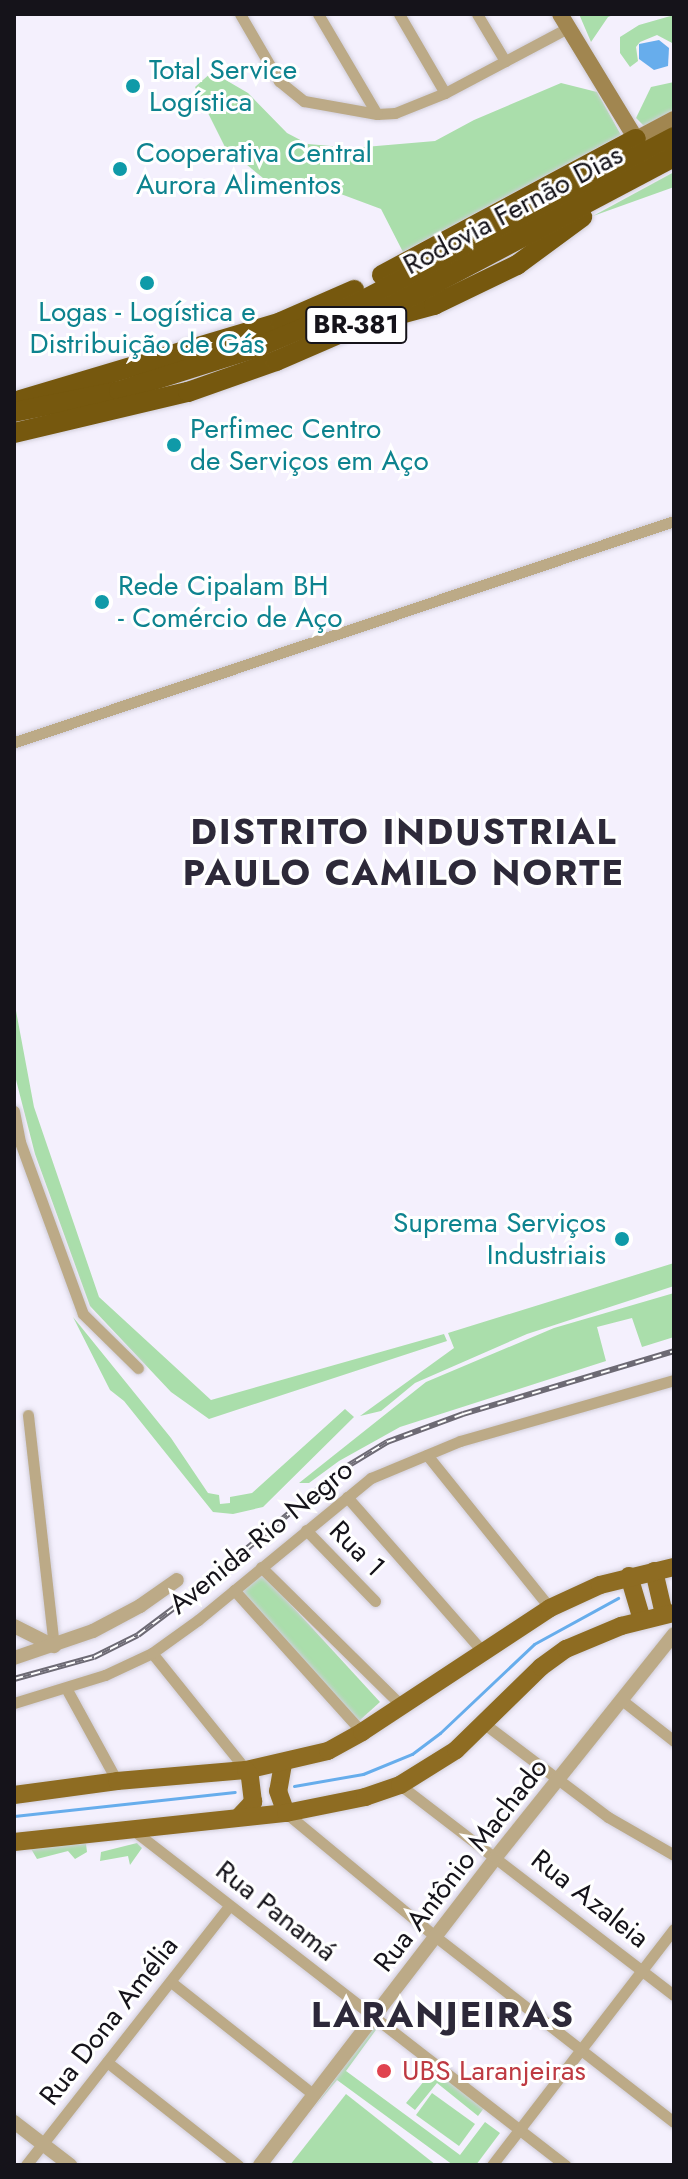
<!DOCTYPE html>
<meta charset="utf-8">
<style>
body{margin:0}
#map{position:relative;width:688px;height:2179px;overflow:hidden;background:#f4f0fd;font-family:Jost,sans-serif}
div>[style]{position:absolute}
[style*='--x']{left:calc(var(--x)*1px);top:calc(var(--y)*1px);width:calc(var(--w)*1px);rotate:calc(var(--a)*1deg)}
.green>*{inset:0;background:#aadeab}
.water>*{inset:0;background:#67adec}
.stream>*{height:3px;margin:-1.5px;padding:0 1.5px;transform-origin:1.5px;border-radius:1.5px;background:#67adec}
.roads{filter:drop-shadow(0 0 2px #d0cdd9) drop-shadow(0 0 2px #d0cdd9)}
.minor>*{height:11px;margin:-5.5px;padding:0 5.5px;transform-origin:5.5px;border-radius:5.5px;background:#bcaa87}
.tertiary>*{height:14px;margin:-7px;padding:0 7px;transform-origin:7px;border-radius:7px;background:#bcaa87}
.secondary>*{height:16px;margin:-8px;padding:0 8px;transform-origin:8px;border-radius:8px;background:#a18650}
.primary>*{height:18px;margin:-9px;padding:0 9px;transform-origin:9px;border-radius:9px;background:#8e6c22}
.motorway>*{height:20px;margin:-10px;padding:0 10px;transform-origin:10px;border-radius:10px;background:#76580e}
.rail>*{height:6px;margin-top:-3px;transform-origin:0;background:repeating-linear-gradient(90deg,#fff 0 9px,#6d6a74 0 18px);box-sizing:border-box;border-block:2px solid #6d6a74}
.dots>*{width:22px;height:22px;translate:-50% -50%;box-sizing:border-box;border:4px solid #fff;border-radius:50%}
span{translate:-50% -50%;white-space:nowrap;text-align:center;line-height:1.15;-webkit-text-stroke:6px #fff;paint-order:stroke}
.shield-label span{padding:2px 6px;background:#fff;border:2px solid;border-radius:6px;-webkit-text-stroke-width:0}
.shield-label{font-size:26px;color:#15131a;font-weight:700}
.culture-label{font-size:28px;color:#0d838f}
.left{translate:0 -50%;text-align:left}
.right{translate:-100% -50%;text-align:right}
.street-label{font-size:28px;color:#15131a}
.health-label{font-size:28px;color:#be3a42}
.district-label{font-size:36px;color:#2d2939;font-weight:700;letter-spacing:2px}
.frame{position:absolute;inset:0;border:16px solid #15131a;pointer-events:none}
</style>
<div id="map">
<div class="green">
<div style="clip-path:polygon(579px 14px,616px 14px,608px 17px,591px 42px)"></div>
<div style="clip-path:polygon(674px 15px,674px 44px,657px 35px,640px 42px,636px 47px,638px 61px,630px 67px,620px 53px,620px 37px,639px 25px)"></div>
<div style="clip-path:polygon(212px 72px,248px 93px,287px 133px,308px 144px,353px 148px,435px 141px,474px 120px,561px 83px,597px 92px,621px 135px,403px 252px,381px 209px,322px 187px,263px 178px,225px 147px,195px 87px)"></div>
<div style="clip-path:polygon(674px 82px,674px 110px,644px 126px,636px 118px,651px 87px)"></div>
<div style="clip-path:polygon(674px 172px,674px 187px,593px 216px)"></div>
<div style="clip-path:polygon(14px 1000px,34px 1107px,99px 1297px,211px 1400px,444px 1334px,447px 1341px,209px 1419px,171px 1392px,90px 1306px,35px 1154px,14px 1072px)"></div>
<div style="clip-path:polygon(674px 1263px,674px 1286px,527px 1334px,415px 1383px,381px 1411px,360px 1416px,454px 1348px,448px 1333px)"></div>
<div style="clip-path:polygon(674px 1293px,674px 1337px,642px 1347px,632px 1318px,597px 1327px,606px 1361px,400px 1427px,339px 1461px,309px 1483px,299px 1483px,426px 1382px,554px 1328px)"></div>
<div style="clip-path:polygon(73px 1317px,171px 1438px,208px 1493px,219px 1495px,220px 1504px,230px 1503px,230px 1497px,252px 1493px,345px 1409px,354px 1417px,263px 1507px,233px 1514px,213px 1512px,124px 1401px,110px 1390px)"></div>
<div style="clip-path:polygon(259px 1570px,380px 1702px,359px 1721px,238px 1589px)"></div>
<div style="clip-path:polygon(137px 1843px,142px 1848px,130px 1865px,128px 1856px,100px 1861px,101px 1852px)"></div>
<div style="clip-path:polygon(86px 1844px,87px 1852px,75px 1859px,68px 1851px,37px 1859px,30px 1847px)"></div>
<div style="clip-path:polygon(375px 2025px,378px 2027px,346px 2071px,460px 2155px,485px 2122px,500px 2133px,476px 2165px,453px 2165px,337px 2080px,313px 2109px)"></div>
<div style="clip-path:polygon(434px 2069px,484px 2108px,478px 2116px,437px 2083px,415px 2110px,406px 2103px)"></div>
<div style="clip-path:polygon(432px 2093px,475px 2124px,459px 2146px,416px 2115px)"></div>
<div style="clip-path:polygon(346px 2094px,436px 2165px,290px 2165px)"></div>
</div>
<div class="water">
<div style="clip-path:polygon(659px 40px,669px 48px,668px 66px,654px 70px,639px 59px,639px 44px)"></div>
</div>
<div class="stream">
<div style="--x:294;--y:1786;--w:70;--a:-9.9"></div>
<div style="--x:363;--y:1774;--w:53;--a:-22.2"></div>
<div style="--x:412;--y:1754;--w:35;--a:-37"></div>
<div style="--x:440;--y:1733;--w:129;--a:-43.4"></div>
<div style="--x:534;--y:1644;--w:96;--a:-28.7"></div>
<div style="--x:14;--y:1816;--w:222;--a:-6.2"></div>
</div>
<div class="roads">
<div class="minor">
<div style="--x:240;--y:14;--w:78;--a:59.8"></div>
<div style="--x:279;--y:81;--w:32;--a:39"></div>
<div style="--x:304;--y:101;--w:74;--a:10.1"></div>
<div style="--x:377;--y:114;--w:18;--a:-3"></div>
<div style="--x:395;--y:113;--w:54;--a:-21.8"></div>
<div style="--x:445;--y:93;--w:139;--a:-27.9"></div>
<div style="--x:318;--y:14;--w:116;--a:59.5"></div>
<div style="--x:399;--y:14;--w:91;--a:59.8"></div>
<div style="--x:477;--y:14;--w:55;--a:59.2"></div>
<div style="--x:15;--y:742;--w:695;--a:-18.54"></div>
<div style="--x:14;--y:1111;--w:32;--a:79"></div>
<div style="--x:20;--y:1142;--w:183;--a:69.9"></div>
<div style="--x:83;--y:1314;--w:77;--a:44.5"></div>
<div style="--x:28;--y:1415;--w:232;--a:83.6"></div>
<div style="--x:427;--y:1455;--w:196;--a:51.2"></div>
<div style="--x:347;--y:1497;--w:206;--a:48.7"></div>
<div style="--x:306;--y:1530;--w:99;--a:45.8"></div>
<div style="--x:261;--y:1567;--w:197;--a:44.6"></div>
<div style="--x:234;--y:1590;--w:191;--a:48"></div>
<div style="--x:152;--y:1653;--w:150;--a:51.2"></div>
<div style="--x:66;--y:1688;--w:106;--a:61.3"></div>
<div style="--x:623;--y:1701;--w:65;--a:38.1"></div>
<div style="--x:14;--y:1703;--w:95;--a:-17.1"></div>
<div style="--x:105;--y:1675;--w:52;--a:-25.1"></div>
<div style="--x:152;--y:1653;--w:57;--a:-35.7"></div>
<div style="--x:198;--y:1620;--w:224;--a:-39.4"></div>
<div style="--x:371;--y:1478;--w:96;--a:-22.6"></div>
<div style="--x:460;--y:1441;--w:223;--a:-15.9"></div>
<div style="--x:482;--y:1722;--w:158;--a:37"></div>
<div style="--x:608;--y:1817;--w:76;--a:29.9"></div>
<div style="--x:400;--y:1785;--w:345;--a:37.5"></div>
<div style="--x:286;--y:1813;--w:195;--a:39.6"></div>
<div style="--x:436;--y:1937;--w:301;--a:37.9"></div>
<div style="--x:133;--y:1830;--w:547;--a:37.79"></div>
<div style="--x:171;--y:1982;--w:182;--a:38.3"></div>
<div style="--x:107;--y:2062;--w:167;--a:38.2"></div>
<div style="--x:26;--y:2165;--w:329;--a:-51.9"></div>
<div style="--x:492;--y:2165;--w:298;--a:-52.4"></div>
</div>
<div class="tertiary">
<div style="--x:14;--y:1626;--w:45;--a:26.6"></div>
<div style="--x:14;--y:1658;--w:83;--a:-18.9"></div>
<div style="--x:93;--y:1631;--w:53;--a:-28"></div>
<div style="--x:140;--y:1606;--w:45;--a:-35.1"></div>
<div style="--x:14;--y:2122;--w:71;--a:37.5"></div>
<div style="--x:260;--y:2165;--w:388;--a:-52.5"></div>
<div style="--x:496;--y:1857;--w:285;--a:-51.4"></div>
</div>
<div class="secondary">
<div style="--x:560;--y:14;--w:146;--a:58.7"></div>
<div style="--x:636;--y:139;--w:43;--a:-27.8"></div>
</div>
<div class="primary">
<div style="--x:654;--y:1571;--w:44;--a:76.9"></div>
<div style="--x:629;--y:1576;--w:46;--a:73.5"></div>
<div style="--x:283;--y:1764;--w:27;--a:100"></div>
<div style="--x:278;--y:1791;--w:23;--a:70"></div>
<div style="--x:14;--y:1795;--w:104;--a:-7.7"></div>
<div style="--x:117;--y:1781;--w:129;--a:-4.9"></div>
<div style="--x:246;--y:1770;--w:84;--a:-13"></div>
<div style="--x:328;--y:1751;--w:39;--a:-29"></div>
<div style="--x:362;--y:1732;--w:225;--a:-33.4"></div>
<div style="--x:550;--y:1608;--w:55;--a:-24.7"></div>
<div style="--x:600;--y:1585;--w:76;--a:-13.7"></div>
<div style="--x:239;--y:1817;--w:21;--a:-47"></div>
<div style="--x:253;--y:1802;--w:26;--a:-97"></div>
<div style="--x:250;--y:1776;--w:7;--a:-124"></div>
<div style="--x:14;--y:1842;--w:274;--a:-6.1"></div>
<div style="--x:286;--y:1813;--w:81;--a:-11.4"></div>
<div style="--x:365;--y:1797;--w:37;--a:-19"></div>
<div style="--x:400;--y:1785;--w:66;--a:-32"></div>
<div style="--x:456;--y:1750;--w:119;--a:-44.3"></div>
<div style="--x:541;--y:1667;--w:31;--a:-36"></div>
<div style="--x:566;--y:1649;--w:60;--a:-22.7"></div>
<div style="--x:621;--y:1626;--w:55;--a:-13.8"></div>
</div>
<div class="motorway">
<div style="--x:382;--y:275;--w:288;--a:-28.2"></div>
<div style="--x:389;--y:317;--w:47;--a:-14.9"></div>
<div style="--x:434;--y:305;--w:92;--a:-25.7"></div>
<div style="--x:517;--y:265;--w:81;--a:-36.4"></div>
<div style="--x:20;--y:400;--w:272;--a:-16.6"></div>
<div style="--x:281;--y:322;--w:80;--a:-23.7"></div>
<div style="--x:14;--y:412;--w:107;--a:-11.3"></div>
<div style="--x:119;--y:391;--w:146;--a:-17.6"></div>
<div style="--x:258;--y:347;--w:83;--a:-22.6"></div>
<div style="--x:335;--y:315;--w:383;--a:-27.7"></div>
<div style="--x:14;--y:433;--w:179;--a:-13.3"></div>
<div style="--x:188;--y:392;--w:93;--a:-19.4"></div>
<div style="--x:276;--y:361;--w:73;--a:-23.4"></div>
<div style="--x:343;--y:332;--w:374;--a:-27.9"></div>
</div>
</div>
<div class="rail">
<div style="--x:14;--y:1679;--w:83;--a:-15.4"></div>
<div style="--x:94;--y:1657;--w:49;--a:-26.6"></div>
<div style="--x:138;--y:1635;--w:65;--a:-36.9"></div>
<div style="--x:190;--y:1596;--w:197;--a:-39.8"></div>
<div style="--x:341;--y:1470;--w:54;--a:-31.3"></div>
<div style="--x:387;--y:1442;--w:81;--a:-20.2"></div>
<div style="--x:463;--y:1414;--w:220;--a:-16.6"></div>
</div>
<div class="dots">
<div style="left:133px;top:86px;background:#0f9aa8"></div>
<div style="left:120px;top:169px;background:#0f9aa8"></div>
<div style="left:147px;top:283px;background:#0f9aa8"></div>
<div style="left:174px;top:445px;background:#0f9aa8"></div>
<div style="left:102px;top:602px;background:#0f9aa8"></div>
<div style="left:622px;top:1239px;background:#0f9aa8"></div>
<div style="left:384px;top:2071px;background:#e0444e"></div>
</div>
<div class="shield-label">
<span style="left:356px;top:325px">BR-381</span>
</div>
<div class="culture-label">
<span class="left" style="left:149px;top:86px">Total Service<br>Logística</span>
<span class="left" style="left:136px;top:169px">Cooperativa Central<br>Aurora Alimentos</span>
<span style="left:147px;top:328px">Logas - Logística e<br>Distribuição de Gás</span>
<span class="left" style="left:190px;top:445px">Perfimec Centro<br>de Serviços em Aço</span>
<span class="left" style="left:118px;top:602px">Rede Cipalam BH<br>- Comércio de Aço</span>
<span class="right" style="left:606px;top:1239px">Suprema Serviços<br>Industriais</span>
</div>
<div class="street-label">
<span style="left:513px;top:210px;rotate:-28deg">Rodovia Fernão Dias</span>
<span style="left:261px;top:1537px;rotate:-39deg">Avenida Rio Negro</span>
<span style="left:357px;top:1549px;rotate:45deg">Rua 1</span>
<span style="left:461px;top:1865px;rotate:-52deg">Rua Antônio Machado</span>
<span style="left:590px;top:1899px;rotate:38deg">Rua Azaleia</span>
<span style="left:276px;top:1911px;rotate:38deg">Rua Panamá</span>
<span style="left:109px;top:2021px;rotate:-52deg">Rua Dona Amélia</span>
</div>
<div class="health-label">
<span class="left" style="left:402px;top:2071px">UBS Laranjeiras</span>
</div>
<div class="district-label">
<span style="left:404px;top:852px">DISTRITO INDUSTRIAL<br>PAULO CAMILO NORTE</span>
<span style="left:443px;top:2015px">LARANJEIRAS</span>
</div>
<div class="frame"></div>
</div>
